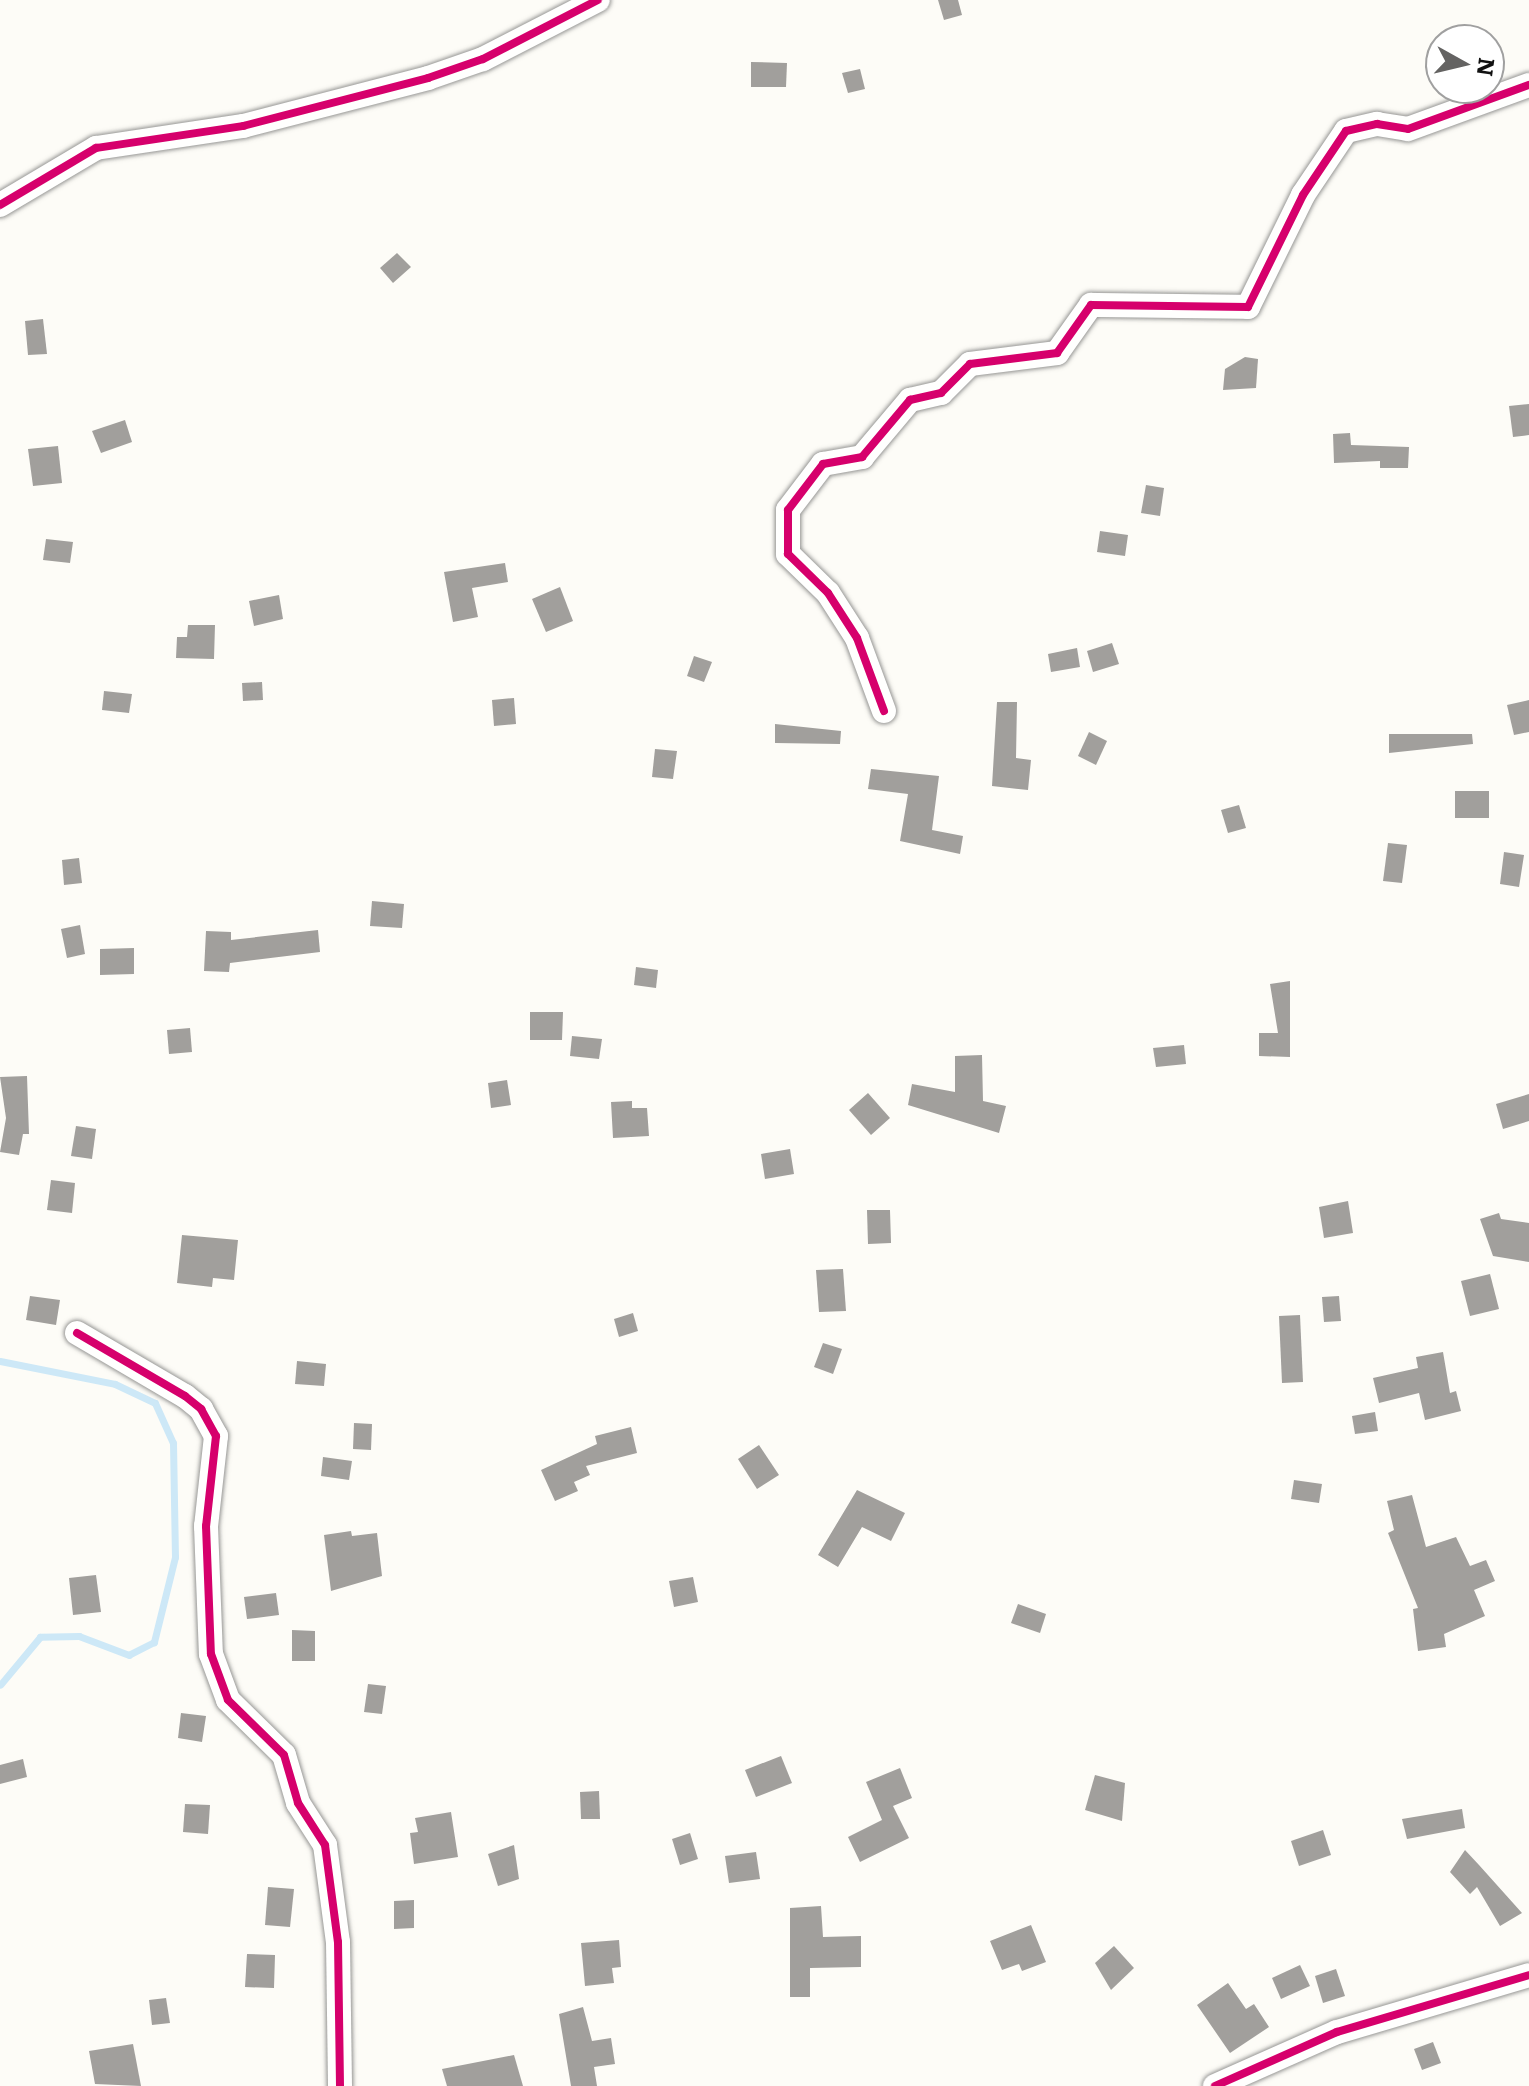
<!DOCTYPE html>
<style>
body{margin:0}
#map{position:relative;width:1529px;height:2086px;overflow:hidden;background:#fdfcf7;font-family:Literata,serif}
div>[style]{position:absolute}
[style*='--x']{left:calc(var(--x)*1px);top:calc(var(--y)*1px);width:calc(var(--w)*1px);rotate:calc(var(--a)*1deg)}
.stream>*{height:7px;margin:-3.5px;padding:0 3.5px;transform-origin:3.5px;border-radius:3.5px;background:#cde8f7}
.building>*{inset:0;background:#a19f9c}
.roads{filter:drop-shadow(0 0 2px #979795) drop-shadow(0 0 2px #979795)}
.minor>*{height:24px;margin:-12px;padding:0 12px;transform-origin:12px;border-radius:12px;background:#fffffe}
.cycleway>*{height:8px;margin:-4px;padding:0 4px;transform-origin:4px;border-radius:4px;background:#d6006c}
span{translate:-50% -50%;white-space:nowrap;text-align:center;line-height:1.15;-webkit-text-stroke:8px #fff;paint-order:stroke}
.north{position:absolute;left:1425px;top:24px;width:80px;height:80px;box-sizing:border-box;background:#fff;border:2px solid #a0a0a0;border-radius:50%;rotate:98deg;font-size:22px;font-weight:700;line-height:32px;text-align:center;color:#111}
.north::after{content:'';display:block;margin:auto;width:28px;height:36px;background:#646362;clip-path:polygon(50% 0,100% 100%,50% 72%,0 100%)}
</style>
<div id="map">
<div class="stream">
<div style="--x:0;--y:1361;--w:117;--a:11.3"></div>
<div style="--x:115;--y:1384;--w:44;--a:25.4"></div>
<div style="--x:155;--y:1403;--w:44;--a:65.8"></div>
<div style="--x:173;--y:1443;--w:114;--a:89"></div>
<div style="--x:175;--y:1557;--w:88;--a:103.9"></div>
<div style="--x:154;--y:1642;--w:28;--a:153"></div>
<div style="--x:129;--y:1655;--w:53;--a:-159.2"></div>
<div style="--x:79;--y:1636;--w:39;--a:179"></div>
<div style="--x:40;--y:1637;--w:62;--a:129.8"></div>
</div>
<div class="building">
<div style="clip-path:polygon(938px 0,958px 0,962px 15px,944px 20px)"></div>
<div style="clip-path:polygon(751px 62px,787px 63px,786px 87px,751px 87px)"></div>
<div style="clip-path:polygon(860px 69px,865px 89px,848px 93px,842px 73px)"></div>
<div style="clip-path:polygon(397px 253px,411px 267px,393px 283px,380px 268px)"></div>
<div style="clip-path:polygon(43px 319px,47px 354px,28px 355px,25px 321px)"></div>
<div style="clip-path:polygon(1245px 357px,1258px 359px,1256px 388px,1223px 390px,1225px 369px)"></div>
<div style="clip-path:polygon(1529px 404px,1529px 435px,1513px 437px,1509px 406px)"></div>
<div style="clip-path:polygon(125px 420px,132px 442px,101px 453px,92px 431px)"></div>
<div style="clip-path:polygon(1350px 433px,1351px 445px,1409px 447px,1408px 468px,1380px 468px,1380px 461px,1334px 463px,1333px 434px)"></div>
<div style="clip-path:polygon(58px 446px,62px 483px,33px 486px,28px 449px)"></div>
<div style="clip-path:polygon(1146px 485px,1164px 488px,1160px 516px,1141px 513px)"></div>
<div style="clip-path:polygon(1100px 531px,1128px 535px,1125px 556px,1097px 552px)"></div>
<div style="clip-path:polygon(46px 539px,73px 542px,70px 563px,43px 560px)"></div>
<div style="clip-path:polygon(505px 563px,508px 582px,472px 588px,478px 617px,453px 622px,444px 572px)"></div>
<div style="clip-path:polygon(560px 587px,573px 621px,546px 632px,532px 599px)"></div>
<div style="clip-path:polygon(279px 595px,283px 619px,254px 626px,249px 601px)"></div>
<div style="clip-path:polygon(188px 625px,215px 625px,214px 659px,176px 658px,177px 637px,187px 637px)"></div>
<div style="clip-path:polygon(1112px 643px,1119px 664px,1093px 672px,1087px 651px)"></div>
<div style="clip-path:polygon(1077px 648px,1080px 667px,1051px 672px,1048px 654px)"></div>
<div style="clip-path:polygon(694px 656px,712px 662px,704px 682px,687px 676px)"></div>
<div style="clip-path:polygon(262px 682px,263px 700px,243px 701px,242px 683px)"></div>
<div style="clip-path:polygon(104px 691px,132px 694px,129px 713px,102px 710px)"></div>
<div style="clip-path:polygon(514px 698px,516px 724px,494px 726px,492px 700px)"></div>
<div style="clip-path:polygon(1529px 700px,1529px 732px,1514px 735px,1507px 705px)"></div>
<div style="clip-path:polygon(997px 702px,1017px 702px,1016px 758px,1031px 760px,1028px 790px,992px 786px)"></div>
<div style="clip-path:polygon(775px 724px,841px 731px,840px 744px,775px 743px)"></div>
<div style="clip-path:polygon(1089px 732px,1107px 741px,1096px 765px,1078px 756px)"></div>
<div style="clip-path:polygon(1389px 734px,1472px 734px,1473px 744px,1389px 753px)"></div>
<div style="clip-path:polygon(655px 749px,677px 751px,673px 779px,652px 777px)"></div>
<div style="clip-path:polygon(871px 769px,939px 776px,932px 830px,963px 836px,960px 854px,900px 841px,908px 794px,868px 789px)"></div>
<div style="clip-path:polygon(1455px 791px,1489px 791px,1489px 818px,1455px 818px)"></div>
<div style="clip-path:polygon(1239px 805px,1246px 828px,1228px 833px,1221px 810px)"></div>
<div style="clip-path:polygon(1388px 843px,1407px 845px,1402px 883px,1383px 881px)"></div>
<div style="clip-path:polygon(1504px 852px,1524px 855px,1519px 887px,1500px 884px)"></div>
<div style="clip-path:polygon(79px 858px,82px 883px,64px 885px,62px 860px)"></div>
<div style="clip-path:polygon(372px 901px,404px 904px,402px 928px,370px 926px)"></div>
<div style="clip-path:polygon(80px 925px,85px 954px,67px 958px,61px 929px)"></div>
<div style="clip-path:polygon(318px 930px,320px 952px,230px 963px,229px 972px,204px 971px,206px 931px,231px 932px,231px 940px)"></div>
<div style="clip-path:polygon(134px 948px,134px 974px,100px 975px,100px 949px)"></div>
<div style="clip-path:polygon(636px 967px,658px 970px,656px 988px,634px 985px)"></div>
<div style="clip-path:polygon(1290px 981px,1290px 1057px,1259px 1056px,1259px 1033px,1278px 1033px,1270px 984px)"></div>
<div style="clip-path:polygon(530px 1012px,563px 1012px,562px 1040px,530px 1040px)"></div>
<div style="clip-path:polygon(190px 1028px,192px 1052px,169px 1054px,167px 1030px)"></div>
<div style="clip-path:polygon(572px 1036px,602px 1039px,599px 1059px,570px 1056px)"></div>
<div style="clip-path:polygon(1184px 1045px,1186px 1064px,1156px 1067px,1153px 1048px)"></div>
<div style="clip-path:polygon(982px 1055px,983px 1101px,1006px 1106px,999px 1133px,908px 1105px,912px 1084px,955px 1092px,955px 1056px)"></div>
<div style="clip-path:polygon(27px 1076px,29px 1134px,23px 1134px,19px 1155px,0 1152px,6px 1118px,0 1077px)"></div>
<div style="clip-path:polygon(507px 1080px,511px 1105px,491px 1108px,488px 1083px)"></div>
<div style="clip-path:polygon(868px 1093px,890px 1118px,871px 1135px,849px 1110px)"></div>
<div style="clip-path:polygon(1529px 1094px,1529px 1121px,1503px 1129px,1496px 1104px)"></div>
<div style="clip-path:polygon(632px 1101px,632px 1108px,647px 1108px,649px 1136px,613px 1138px,611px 1102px)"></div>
<div style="clip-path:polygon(76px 1126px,96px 1129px,92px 1159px,71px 1156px)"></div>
<div style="clip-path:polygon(790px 1149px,794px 1174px,765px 1179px,761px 1154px)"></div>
<div style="clip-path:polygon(51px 1180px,75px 1183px,72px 1213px,47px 1210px)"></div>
<div style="clip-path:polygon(1348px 1201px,1353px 1233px,1324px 1238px,1319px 1207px)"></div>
<div style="clip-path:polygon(867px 1210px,890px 1210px,891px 1243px,868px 1244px)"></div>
<div style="clip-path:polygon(1499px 1213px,1501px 1219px,1529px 1223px,1529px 1262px,1493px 1256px,1480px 1219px)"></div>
<div style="clip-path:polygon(182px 1235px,238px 1240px,234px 1280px,213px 1278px,212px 1287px,177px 1283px)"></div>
<div style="clip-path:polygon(843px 1269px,846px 1311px,819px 1312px,816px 1270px)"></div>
<div style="clip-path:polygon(1490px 1274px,1499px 1309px,1470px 1316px,1461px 1281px)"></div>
<div style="clip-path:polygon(30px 1296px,60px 1300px,56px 1325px,26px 1320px)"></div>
<div style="clip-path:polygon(1339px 1296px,1341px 1321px,1324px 1322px,1322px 1297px)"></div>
<div style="clip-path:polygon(633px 1313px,638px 1331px,619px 1337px,614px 1319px)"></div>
<div style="clip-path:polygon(1300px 1315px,1303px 1382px,1282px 1383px,1279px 1316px)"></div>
<div style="clip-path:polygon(823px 1343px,842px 1349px,833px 1374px,814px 1367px)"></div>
<div style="clip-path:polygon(1443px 1352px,1450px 1393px,1456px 1391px,1461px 1411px,1425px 1420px,1419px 1393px,1379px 1403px,1373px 1378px,1418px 1368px,1416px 1357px)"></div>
<div style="clip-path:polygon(297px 1361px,326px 1364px,324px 1386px,295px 1384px)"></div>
<div style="clip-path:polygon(1375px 1412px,1378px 1431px,1355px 1434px,1352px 1416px)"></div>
<div style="clip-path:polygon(354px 1423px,372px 1424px,371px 1450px,353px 1449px)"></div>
<div style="clip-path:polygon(631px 1427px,637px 1453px,586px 1466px,590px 1475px,574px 1482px,578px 1491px,555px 1501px,541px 1470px,597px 1444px,595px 1436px)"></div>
<div style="clip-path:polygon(759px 1445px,779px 1475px,757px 1489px,738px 1459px)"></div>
<div style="clip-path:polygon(323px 1457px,352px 1461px,349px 1480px,321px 1476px)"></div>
<div style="clip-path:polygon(1294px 1480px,1322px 1484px,1319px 1503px,1291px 1499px)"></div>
<div style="clip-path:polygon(857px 1490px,905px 1513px,891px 1541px,862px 1527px,838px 1567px,818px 1555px)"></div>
<div style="clip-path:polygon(1412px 1495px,1426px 1547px,1456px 1537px,1470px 1566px,1486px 1560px,1495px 1581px,1474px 1590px,1485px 1616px,1444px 1634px,1446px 1647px,1418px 1651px,1413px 1609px,1418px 1608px,1388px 1533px,1394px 1530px,1387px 1501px)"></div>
<div style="clip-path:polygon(351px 1531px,352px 1536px,377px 1533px,382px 1576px,331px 1591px,324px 1535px)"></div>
<div style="clip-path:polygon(96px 1575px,101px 1612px,73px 1615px,69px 1578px)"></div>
<div style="clip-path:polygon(693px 1577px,698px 1602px,674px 1607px,669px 1581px)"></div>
<div style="clip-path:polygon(276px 1593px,279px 1615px,247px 1619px,244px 1597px)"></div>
<div style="clip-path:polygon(1018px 1604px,1046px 1614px,1040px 1633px,1011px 1623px)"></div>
<div style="clip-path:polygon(292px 1630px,315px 1631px,315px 1661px,292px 1661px)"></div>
<div style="clip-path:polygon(368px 1684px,386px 1686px,382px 1714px,364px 1712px)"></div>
<div style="clip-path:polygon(181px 1713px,206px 1716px,202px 1742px,178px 1738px)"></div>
<div style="clip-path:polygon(781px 1756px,792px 1783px,756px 1797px,745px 1770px)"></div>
<div style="clip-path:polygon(23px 1759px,27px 1777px,0 1784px,0 1765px)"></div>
<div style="clip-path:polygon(900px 1768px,912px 1798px,893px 1806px,909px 1838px,860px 1862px,848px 1837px,882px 1820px,866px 1782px)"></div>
<div style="clip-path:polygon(1095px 1775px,1125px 1783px,1122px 1821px,1085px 1810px)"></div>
<div style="clip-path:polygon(599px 1791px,600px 1819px,581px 1819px,580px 1792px)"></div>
<div style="clip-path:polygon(185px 1804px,210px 1805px,208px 1834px,183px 1832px)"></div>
<div style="clip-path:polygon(1462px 1809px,1465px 1828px,1407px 1839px,1402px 1819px)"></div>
<div style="clip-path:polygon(451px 1812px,458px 1857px,414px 1864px,410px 1833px,418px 1832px,415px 1818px)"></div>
<div style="clip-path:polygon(1323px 1830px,1331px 1855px,1299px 1866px,1291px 1841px)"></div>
<div style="clip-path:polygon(690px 1833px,698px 1859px,680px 1865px,672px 1839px)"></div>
<div style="clip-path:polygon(514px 1845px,519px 1879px,498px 1886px,488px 1854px)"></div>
<div style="clip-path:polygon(1465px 1850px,1479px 1865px,1522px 1913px,1500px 1926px,1477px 1887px,1470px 1894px,1450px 1872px)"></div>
<div style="clip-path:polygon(756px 1852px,760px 1879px,729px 1883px,725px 1856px)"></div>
<div style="clip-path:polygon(268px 1887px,294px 1889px,290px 1927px,265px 1925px)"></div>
<div style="clip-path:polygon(414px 1900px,414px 1928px,394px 1929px,394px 1901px)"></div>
<div style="clip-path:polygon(821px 1906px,823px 1937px,861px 1936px,861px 1967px,810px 1968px,810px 1997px,790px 1997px,790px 1908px)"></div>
<div style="clip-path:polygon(1031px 1925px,1046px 1962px,1022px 1971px,1019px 1964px,1002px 1970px,990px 1941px)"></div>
<div style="clip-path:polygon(619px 1940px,621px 1967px,612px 1968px,614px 1983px,585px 1986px,581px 1943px)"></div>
<div style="clip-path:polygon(1114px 1946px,1134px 1968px,1111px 1990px,1095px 1963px)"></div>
<div style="clip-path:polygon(247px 1954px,275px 1955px,274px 1988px,245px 1987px)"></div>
<div style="clip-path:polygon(1300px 1965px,1310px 1986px,1281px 1999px,1272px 1978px)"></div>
<div style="clip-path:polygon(1336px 1969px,1345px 1996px,1323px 2003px,1315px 1976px)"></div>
<div style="clip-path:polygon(1228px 1983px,1246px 2009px,1254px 2004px,1269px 2027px,1230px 2053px,1197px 2005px)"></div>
<div style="clip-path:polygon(166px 1998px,170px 2023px,152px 2025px,149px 2000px)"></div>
<div style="clip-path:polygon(583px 2007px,592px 2041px,611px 2038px,615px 2064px,594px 2067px,597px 2086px,571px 2086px,559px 2014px)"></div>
<div style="clip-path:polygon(1433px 2042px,1441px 2063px,1422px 2070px,1414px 2049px)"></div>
<div style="clip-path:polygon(133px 2044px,141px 2086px,95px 2084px,89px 2051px)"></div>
<div style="clip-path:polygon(514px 2055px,523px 2086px,447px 2086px,442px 2069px)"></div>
</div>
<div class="roads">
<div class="minor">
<div style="--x:0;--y:205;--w:112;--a:-30.7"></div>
<div style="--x:96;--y:148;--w:149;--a:-8.5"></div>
<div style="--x:243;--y:126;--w:191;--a:-14.5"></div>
<div style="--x:428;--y:78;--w:58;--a:-19.1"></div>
<div style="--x:483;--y:59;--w:129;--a:-27.2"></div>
<div style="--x:884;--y:711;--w:78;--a:-110.3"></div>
<div style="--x:857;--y:638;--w:54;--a:-122.8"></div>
<div style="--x:828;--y:593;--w:56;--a:-135.7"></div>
<div style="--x:788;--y:554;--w:44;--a:-90"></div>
<div style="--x:788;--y:510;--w:58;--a:-52.7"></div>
<div style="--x:823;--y:464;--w:40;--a:-10"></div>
<div style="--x:862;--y:457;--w:75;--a:-49.9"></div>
<div style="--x:910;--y:400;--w:32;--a:-13"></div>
<div style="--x:941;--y:393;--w:41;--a:-45"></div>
<div style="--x:970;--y:364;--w:88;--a:-7.2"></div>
<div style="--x:1057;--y:353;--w:59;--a:-54.7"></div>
<div style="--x:1091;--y:305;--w:157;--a:0.7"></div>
<div style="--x:1248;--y:307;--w:125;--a:-63.8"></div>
<div style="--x:1303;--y:195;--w:77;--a:-56.1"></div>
<div style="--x:1346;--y:131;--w:32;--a:-13"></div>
<div style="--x:1377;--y:124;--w:31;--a:9"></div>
<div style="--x:1408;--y:129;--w:129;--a:-20"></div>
<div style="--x:77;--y:1333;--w:125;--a:30.3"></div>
<div style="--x:185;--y:1396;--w:21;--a:39"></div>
<div style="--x:201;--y:1409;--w:31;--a:61"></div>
<div style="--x:216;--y:1436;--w:91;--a:96.3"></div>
<div style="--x:206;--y:1526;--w:128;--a:87.8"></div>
<div style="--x:211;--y:1654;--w:49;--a:69.7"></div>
<div style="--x:228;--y:1700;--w:78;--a:44.5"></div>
<div style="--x:284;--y:1755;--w:50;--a:73.7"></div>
<div style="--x:298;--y:1803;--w:50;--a:57.3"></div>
<div style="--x:325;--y:1845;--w:98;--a:82.4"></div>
<div style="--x:338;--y:1942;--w:144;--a:89.2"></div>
<div style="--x:1215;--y:2086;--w:133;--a:-23.9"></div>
<div style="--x:1337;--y:2032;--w:200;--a:-16.5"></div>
</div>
</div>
<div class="cycleway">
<div style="--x:0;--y:205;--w:112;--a:-30.7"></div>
<div style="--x:96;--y:148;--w:149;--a:-8.5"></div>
<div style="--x:243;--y:126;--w:191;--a:-14.5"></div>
<div style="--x:428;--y:78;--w:58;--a:-19.1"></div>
<div style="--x:483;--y:59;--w:129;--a:-27.2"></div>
<div style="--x:884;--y:711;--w:78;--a:-110.3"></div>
<div style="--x:857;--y:638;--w:54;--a:-122.8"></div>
<div style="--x:828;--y:593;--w:56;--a:-135.7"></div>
<div style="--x:788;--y:554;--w:44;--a:-90"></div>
<div style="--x:788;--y:510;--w:58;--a:-52.7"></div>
<div style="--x:823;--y:464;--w:40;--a:-10"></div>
<div style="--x:862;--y:457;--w:75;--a:-49.9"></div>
<div style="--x:910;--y:400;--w:32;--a:-13"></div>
<div style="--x:941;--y:393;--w:41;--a:-45"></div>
<div style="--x:970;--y:364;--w:88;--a:-7.2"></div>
<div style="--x:1057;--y:353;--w:59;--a:-54.7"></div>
<div style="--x:1091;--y:305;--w:157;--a:0.7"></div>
<div style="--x:1248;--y:307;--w:125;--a:-63.8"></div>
<div style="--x:1303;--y:195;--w:77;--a:-56.1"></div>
<div style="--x:1346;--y:131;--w:32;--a:-13"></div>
<div style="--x:1377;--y:124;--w:31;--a:9"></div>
<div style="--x:1408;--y:129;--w:129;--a:-20"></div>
<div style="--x:77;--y:1333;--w:125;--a:30.3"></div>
<div style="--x:185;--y:1396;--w:21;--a:39"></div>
<div style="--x:201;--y:1409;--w:31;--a:61"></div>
<div style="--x:216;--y:1436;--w:91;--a:96.3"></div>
<div style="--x:206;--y:1526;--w:128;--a:87.8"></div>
<div style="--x:211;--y:1654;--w:49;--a:69.7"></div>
<div style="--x:228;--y:1700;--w:78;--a:44.5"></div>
<div style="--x:284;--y:1755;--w:50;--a:73.7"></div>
<div style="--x:298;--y:1803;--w:50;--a:57.3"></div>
<div style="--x:325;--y:1845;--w:98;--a:82.4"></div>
<div style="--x:338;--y:1942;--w:144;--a:89.2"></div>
<div style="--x:1215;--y:2086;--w:133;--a:-23.9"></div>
<div style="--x:1337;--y:2032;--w:200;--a:-16.5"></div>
</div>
<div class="north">N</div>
</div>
